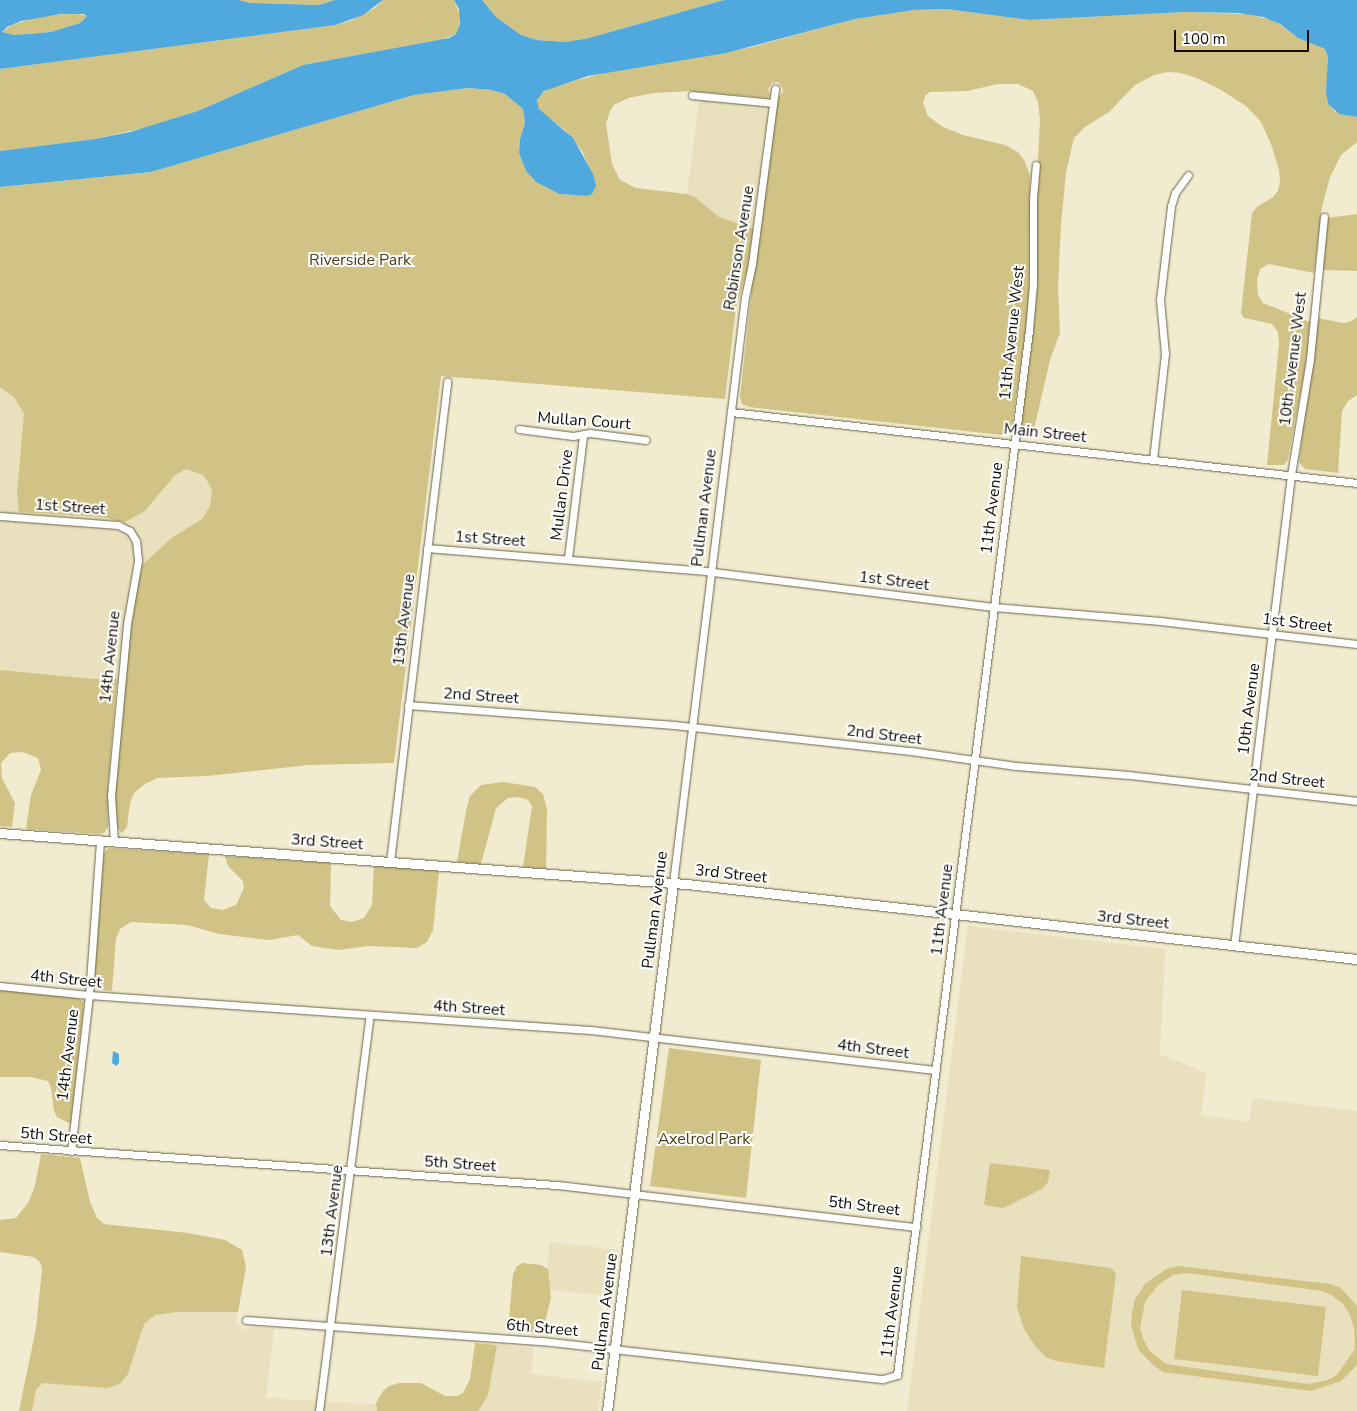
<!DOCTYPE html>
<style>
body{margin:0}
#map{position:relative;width:1357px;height:1411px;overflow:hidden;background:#f1ebcf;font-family:"Nunito Sans",sans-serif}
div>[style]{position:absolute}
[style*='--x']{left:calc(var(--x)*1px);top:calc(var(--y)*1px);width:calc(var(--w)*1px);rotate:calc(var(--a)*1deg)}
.built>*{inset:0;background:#e9e1bd}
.green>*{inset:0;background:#d1c385}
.water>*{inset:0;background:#50a9de}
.roads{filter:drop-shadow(0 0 1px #69634b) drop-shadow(0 0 1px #69634b)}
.minor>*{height:7px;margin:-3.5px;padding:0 3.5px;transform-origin:3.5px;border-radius:3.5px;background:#fff}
.tertiary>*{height:9px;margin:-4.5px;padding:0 4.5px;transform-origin:4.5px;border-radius:4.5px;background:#fff}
span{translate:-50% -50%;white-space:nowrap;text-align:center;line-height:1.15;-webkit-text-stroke:4px #fff;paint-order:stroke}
.street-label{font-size:16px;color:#100e05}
.park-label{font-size:16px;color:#494119}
.scale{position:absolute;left:1174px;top:30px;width:135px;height:22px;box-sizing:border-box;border:2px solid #100e05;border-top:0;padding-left:6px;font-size:15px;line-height:18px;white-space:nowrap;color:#100e05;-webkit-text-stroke:4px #fff;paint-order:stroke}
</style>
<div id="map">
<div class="built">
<div style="clip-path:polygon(699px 99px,763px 106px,768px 109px,752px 239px,682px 231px)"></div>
<div style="clip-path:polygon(0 373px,437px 408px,401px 704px,0 673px)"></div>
<div style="clip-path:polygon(968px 926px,1165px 949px,1160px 1054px,1207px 1073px,1201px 1115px,1249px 1122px,1253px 1098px,1357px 1111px,1357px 1411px,907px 1411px)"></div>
<div style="clip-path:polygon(550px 1242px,618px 1250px,613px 1297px,545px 1289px)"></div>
<div style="clip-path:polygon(50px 1247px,237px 1310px,238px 1312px,236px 1322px,244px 1330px,258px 1327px,274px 1328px,266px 1398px,475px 1410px,483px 1344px,534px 1348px,531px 1374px,602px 1382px,598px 1411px,30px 1411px)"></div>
</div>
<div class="green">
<div style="clip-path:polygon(238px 0,335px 0,319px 5px,251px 3px)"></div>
<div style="clip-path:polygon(383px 0,454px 0,460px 15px,459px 29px,456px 34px,443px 39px,303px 65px,198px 111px,152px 126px,95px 139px,0 151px,0 69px,336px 25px,350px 21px,375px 8px)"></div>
<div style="clip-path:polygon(482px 0,724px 0,589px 38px,566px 42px,537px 40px,521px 35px,496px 17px)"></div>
<div style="clip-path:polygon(946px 9px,1029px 20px,1185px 12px,1248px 14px,1275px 21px,1298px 38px,1325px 49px,1328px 57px,1327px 101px,1335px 112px,1357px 117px,1357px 142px,1341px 155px,1330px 177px,1322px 207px,1314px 273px,1269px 264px,1260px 269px,1257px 280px,1258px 295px,1263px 303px,1310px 322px,1306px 363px,1288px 459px,1284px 465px,1267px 465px,1279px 344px,1278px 332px,1272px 324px,1244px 318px,1241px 313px,1252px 213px,1258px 206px,1272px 198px,1278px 191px,1280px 182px,1279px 170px,1271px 144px,1261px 122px,1246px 106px,1221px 90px,1197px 78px,1180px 73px,1168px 72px,1154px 75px,1135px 85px,1109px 112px,1085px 127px,1074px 138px,1066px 172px,1061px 224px,1058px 287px,1060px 333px,1050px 360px,1032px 438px,1024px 436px,1020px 427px,1035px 284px,1036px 199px,1040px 120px,1038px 102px,1033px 91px,1018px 84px,998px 84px,967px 91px,930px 92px,925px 96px,923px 103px,928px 116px,943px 127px,963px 135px,1005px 145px,1018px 152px,1024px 160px,1030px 175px,1029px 310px,1012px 425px,1009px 431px,1002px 435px,749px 407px,742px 404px,740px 397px,754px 268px,777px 99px,783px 92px,782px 87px,778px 82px,772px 83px,768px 89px,770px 96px,767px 98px,690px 91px,654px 93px,628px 98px,614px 105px,610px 111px,606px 124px,612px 164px,620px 180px,636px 188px,687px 194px,696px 198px,719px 217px,753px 229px,748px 267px,736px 308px,725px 399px,441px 376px,394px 763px,308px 765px,207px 776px,157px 778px,145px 784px,134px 793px,130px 803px,127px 827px,122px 833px,119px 830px,115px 823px,114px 799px,122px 700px,134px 596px,141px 566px,173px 537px,202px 519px,210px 506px,212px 491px,210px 485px,203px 475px,186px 469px,175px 475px,145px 511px,125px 522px,101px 517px,19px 512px,17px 493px,24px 414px,14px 397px,0 387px,0 187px,151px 172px,414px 95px,468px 88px,491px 90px,505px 94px,523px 109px,525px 123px,520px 139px,519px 153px,526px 171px,536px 182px,559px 194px,587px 196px,594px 190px,595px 181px,582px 151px,565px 130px,541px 112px,537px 106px,538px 96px,550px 88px,607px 72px,748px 48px,855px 19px,914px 10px)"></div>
<div style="clip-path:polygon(72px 13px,87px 16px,80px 23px,51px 32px,15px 35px,2px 32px,12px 25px,33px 18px)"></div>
<div style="clip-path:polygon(1357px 214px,1357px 271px,1320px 270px,1327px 218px)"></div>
<div style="clip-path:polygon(1357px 317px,1357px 395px,1348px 401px,1342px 411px,1338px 473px,1305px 469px,1299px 462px,1317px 318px,1343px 323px,1350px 322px)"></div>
<div style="clip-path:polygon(0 670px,94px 679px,117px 678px,108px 788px,108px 827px,104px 833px,97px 834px,26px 829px,31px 795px,41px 770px,38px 758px,22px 752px,10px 753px,1px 763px,2px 778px,15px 803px,12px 827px,0 826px)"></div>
<div style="clip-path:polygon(503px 782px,535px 787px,543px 794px,547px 810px,546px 869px,523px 867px,532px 806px,528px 800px,519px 797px,508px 798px,496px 808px,481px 864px,457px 862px,466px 811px,470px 796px,481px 785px)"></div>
<div style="clip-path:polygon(109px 848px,209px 854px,204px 900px,211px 908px,223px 910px,236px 905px,244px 888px,243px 881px,228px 866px,225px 856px,331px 863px,330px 906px,341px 920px,352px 922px,364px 918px,372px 905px,374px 866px,439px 871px,433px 930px,427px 942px,417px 948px,369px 946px,338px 950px,312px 946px,298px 935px,269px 940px,219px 934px,187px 925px,131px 922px,120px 929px,116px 939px,112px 991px,103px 990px,96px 986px,94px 979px,103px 858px,105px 851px)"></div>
<div style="clip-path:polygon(0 989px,76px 997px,84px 1002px,71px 1124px,57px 1117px,54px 1111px,51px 1088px,48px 1081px,30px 1077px,0 1077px)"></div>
<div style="clip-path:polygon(669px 1048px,761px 1060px,746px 1198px,650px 1186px)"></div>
<div style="clip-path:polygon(41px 1154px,80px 1158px,90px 1202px,97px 1218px,104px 1224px,188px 1233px,225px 1240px,242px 1250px,246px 1267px,238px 1312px,177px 1312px,155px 1315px,145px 1323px,142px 1330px,128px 1374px,120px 1384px,107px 1388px,43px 1383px,36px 1389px,32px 1411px,19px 1411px,36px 1328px,42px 1269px,40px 1262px,34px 1257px,0 1252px,0 1220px,16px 1218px,28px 1203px,35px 1186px)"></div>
<div style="clip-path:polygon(990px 1163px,1050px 1170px,1048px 1182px,1042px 1189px,1003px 1208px,984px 1205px)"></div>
<div style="clip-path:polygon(1021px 1256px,1111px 1268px,1116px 1274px,1104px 1368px,1056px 1361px,1047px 1358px,1035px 1346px,1024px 1329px,1017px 1308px)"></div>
<div style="clip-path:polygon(523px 1263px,541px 1265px,548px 1269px,551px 1298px,542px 1333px,508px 1330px,513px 1274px,517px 1266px)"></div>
<div style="clip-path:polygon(evenodd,1178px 1266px,1330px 1284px,1341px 1288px,1357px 1306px,1357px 1365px,1341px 1381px,1311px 1391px,1163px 1372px,1153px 1365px,1138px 1349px,1131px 1325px,1132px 1312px,1135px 1299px,1145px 1284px,1166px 1269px,1178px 1266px,1187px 1273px,1322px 1291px,1333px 1296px,1343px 1304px,1349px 1313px,1354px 1327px,1355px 1349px,1337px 1375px,1328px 1380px,1308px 1384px,1166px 1364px,1149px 1350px,1143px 1338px,1140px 1329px,1145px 1302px,1158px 1285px,1173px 1275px,1187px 1273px)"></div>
<div style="clip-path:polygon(1182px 1290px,1326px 1307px,1318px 1376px,1174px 1359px)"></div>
<div style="clip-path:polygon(475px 1343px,497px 1345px,488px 1395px,478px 1411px,377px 1411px,376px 1403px,382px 1392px,389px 1386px,399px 1383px,421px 1383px,445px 1396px,457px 1396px,463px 1393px,470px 1379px)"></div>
</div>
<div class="water">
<div style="clip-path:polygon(evenodd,0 0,238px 0,251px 3px,319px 5px,335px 0,383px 0,363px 15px,336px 25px,0 69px,0 0,61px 14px,83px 14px,87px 16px,80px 23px,51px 32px,15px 35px,2px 32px,7px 27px,21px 21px,61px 14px)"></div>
<div style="clip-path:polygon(454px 0,482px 0,496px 17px,521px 35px,537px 40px,566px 42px,589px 38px,724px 0,1357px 0,1357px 117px,1339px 114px,1328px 104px,1326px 92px,1328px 57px,1325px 49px,1298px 38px,1280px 24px,1263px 17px,1239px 13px,1185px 12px,1029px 20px,946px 9px,914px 10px,855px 19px,726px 53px,588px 76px,544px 91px,537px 100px,539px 109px,573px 138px,593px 174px,596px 186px,592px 194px,587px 196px,559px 194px,536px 182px,526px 171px,519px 153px,520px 139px,525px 123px,523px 109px,505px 94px,491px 90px,468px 88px,414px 95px,151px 172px,0 187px,0 151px,95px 139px,130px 132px,198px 111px,303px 65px,449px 38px,456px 34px,460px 24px,459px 9px)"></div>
<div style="clip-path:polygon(113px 1051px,119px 1054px,119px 1063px,116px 1066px,112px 1063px)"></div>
</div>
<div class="roads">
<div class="minor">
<div style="--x:692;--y:95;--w:81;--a:5.6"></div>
<div style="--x:731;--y:412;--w:630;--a:6.47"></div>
<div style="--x:519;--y:429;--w:54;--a:7.4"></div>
<div style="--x:573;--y:436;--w:17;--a:-10"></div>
<div style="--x:590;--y:433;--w:56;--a:7.1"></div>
<div style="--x:1153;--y:459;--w:106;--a:-83.5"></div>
<div style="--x:1165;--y:354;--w:54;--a:-95.3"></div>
<div style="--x:1160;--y:300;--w:95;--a:-83.3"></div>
<div style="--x:1171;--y:206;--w:14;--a:-73"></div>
<div style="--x:1175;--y:193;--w:22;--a:-54"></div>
<div style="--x:0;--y:516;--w:118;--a:4.4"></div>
<div style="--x:118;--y:525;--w:13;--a:27"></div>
<div style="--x:130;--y:531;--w:12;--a:59"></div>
<div style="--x:136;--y:541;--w:20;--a:84"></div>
<div style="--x:138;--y:561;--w:64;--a:99.9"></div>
<div style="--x:127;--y:624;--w:172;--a:95.3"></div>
<div style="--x:111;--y:795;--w:47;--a:86.3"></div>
<div style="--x:427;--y:548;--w:270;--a:4.7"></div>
<div style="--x:696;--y:570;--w:300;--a:7.1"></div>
<div style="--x:994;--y:607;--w:167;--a:4.8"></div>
<div style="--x:1160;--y:621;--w:198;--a:6.7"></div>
<div style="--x:568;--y:558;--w:124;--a:-83"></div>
<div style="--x:408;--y:705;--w:267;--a:4.3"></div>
<div style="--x:674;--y:725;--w:238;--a:6.3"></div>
<div style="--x:911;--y:751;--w:106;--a:8.1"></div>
<div style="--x:1016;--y:766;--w:113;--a:4.6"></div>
<div style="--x:1129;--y:775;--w:229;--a:6.5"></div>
<div style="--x:390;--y:862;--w:484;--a:-83.2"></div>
<div style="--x:673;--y:883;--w:590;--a:-83"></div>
<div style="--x:745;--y:297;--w:34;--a:-78"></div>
<div style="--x:752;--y:264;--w:177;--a:-82.5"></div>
<div style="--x:1234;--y:946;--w:474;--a:-83.1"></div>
<div style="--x:1291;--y:475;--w:118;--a:-80.7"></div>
<div style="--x:1310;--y:359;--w:143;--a:-84.4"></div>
<div style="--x:0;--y:986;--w:89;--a:5.8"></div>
<div style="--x:89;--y:995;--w:502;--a:4"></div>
<div style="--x:590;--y:1030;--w:348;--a:6.6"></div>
<div style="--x:0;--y:1145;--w:558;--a:4.11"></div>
<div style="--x:557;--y:1185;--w:362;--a:6.7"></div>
<div style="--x:71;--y:1151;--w:157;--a:-83.4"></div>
<div style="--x:89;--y:995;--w:154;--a:-85.9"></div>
<div style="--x:246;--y:1320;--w:297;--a:4.1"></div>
<div style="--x:542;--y:1341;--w:343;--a:6.4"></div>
<div style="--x:883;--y:1379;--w:15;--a:-16"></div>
<div style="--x:897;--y:1375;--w:1053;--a:-82.8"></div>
<div style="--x:1029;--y:330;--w:46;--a:-85"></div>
<div style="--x:1033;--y:284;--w:86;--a:-90"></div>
<div style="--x:1033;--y:198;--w:33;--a:-85"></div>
<div style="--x:319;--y:1411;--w:399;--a:-82.7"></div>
</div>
<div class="tertiary">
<div style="--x:0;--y:833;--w:689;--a:4.25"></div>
<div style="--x:687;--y:884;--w:674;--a:6.39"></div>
<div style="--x:607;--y:1411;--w:532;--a:-82.87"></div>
</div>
</div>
<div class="street-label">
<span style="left:739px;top:248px;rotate:-81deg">Robinson Avenue</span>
<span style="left:1012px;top:333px;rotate:-84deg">11th Avenue West</span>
<span style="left:1293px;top:359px;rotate:-83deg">10th Avenue West</span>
<span style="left:584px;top:421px;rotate:4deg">Mullan Court</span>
<span style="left:1045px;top:433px;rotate:6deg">Main Street</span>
<span style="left:562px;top:495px;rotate:-83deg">Mullan Drive</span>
<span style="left:70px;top:507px;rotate:4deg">1st Street</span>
<span style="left:704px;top:508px;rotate:-83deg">Pullman Avenue</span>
<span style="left:992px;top:508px;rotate:-83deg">11th Avenue</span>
<span style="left:490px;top:539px;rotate:4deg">1st Street</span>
<span style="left:894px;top:581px;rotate:7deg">1st Street</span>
<span style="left:404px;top:620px;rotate:-83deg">13th Avenue</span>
<span style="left:1297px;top:623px;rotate:7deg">1st Street</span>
<span style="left:110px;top:657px;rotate:-84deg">14th Avenue</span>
<span style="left:481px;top:696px;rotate:4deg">2nd Street</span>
<span style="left:1249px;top:709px;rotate:-83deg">10th Avenue</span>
<span style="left:884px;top:735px;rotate:7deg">2nd Street</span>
<span style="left:1287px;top:779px;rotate:6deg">2nd Street</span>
<span style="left:327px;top:842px;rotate:4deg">3rd Street</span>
<span style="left:731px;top:874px;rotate:6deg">3rd Street</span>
<span style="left:655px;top:910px;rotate:-83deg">Pullman Avenue</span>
<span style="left:942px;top:910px;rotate:-83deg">11th Avenue</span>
<span style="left:1133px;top:920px;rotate:6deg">3rd Street</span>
<span style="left:66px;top:979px;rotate:6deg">4th Street</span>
<span style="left:469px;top:1008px;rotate:4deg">4th Street</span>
<span style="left:873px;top:1049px;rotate:7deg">4th Street</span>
<span style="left:68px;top:1055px;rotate:-83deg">14th Avenue</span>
<span style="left:56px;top:1136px;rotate:5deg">5th Street</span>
<span style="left:460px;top:1164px;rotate:4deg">5th Street</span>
<span style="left:864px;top:1206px;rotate:7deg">5th Street</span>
<span style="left:332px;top:1211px;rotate:-83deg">13th Avenue</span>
<span style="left:605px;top:1312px;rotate:-83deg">Pullman Avenue</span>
<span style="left:892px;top:1312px;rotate:-83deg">11th Avenue</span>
<span style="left:542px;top:1328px;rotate:5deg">6th Street</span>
</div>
<div class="park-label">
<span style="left:360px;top:260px">Riverside Park</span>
<span style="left:704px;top:1139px">Axelrod Park</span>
</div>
<div class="scale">100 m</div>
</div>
